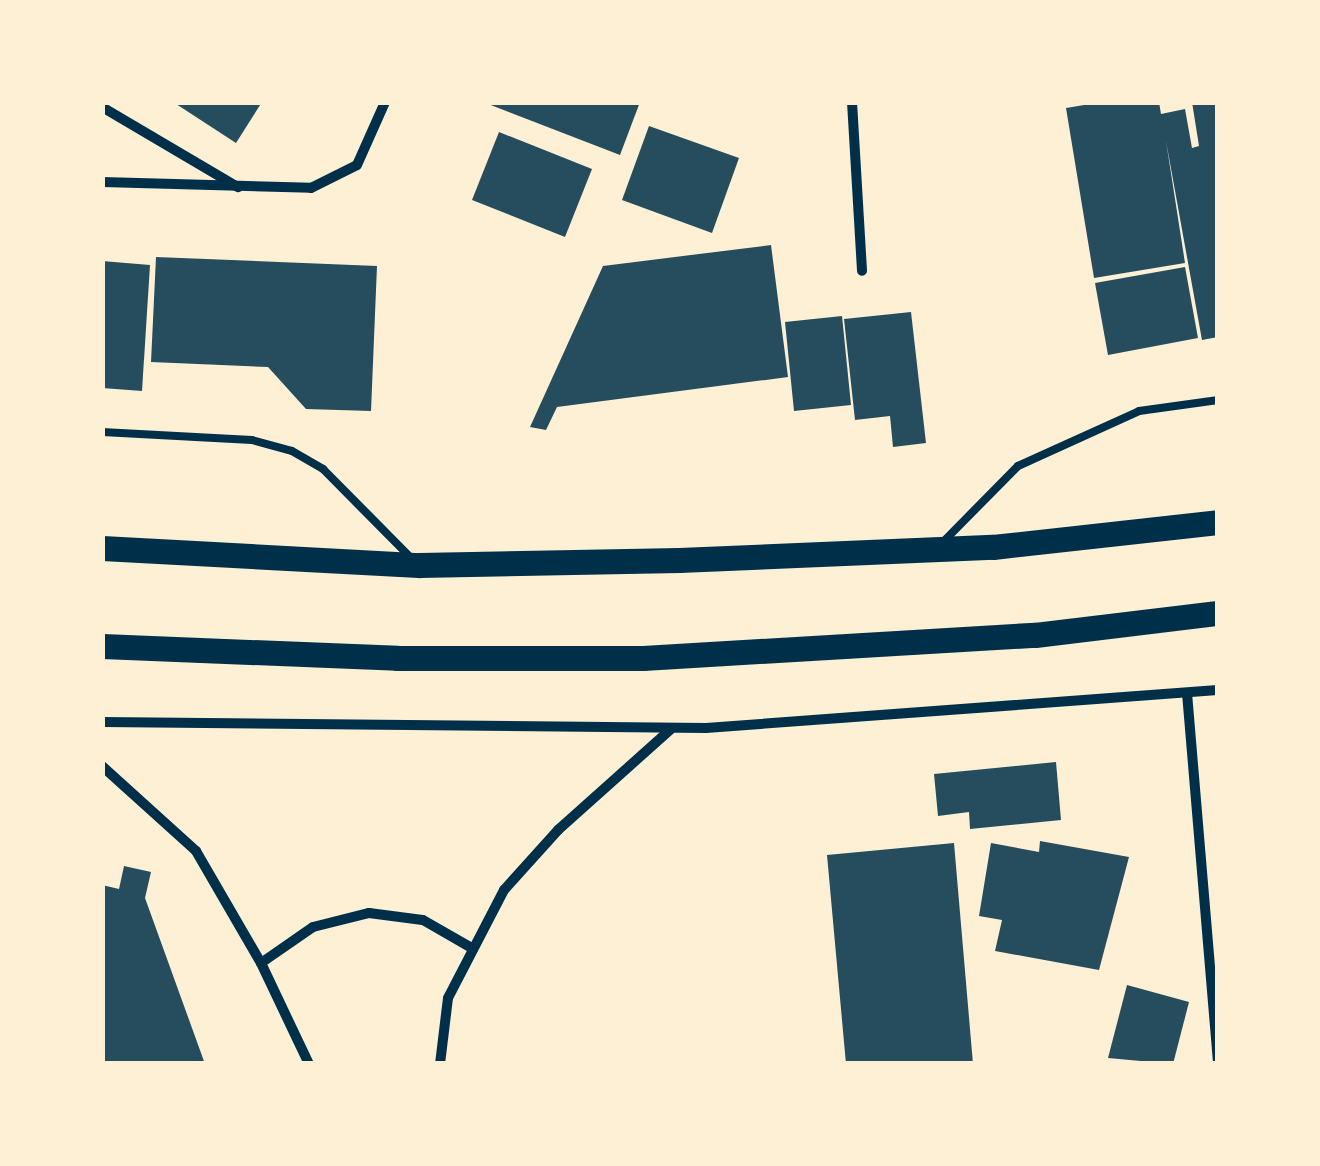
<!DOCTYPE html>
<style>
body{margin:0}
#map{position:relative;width:1320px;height:1166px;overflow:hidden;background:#fdf0d5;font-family:Montserrat,sans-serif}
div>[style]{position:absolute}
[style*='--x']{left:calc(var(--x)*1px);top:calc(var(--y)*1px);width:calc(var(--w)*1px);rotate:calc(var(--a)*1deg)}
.building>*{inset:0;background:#264d5e}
.service>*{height:8px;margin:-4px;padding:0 4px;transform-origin:4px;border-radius:4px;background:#003049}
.minor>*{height:10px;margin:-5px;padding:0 5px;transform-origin:5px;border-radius:5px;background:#003049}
.primary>*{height:25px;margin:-12.5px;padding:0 12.5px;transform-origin:12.5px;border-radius:12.5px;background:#003049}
span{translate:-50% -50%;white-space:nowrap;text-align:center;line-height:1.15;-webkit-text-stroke:8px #fdf0d5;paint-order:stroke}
.frame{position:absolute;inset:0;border:105px solid #fdf0d5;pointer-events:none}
</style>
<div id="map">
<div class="building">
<div style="clip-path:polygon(173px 102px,262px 102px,236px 143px)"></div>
<div style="clip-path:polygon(483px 102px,640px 102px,620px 155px)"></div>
<div style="clip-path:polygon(1102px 102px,1159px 102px,1161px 114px,1185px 109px,1192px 148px,1199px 146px,1192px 102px,1218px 102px,1218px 337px,1202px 340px,1166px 141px,1185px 263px,1094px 278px,1066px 108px)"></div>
<div style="clip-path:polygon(649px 126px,739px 158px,712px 233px,622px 200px)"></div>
<div style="clip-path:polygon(499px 132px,592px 169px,565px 237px,472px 200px)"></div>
<div style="clip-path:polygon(771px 245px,788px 377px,557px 407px,546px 430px,530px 427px,603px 266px)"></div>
<div style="clip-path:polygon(156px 257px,377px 266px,371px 411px,306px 409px,268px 367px,151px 362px)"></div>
<div style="clip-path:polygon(102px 261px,150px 265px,142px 391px,102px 388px)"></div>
<div style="clip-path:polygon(1185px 267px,1198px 338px,1108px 355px,1095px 283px)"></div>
<div style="clip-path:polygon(911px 312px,926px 443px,893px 447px,890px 416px,855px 420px,844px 319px)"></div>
<div style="clip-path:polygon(842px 316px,851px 405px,794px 411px,785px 322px)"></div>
<div style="clip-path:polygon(1056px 762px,1061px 820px,970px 829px,969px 812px,938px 816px,934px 774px)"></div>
<div style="clip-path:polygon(1040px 841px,1129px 857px,1099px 970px,995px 951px,1002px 920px,979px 916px,991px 843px,1039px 852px)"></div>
<div style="clip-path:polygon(954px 843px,973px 1064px,846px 1064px,827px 855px)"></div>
<div style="clip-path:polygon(124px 866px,151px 872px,145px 898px,205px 1064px,102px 1064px,102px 885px,119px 889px)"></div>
<div style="clip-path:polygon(1127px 985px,1189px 1002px,1173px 1064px,1108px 1058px)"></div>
</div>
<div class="service">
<div style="--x:102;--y:432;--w:150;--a:3.1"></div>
<div style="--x:252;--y:440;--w:41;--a:15.4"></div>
<div style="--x:292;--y:451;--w:36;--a:30"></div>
<div style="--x:323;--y:469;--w:127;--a:45.3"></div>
<div style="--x:942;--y:543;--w:108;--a:-45.4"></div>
<div style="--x:1018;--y:466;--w:133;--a:-24.4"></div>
<div style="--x:1139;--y:411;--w:80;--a:-7.9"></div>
</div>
<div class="minor">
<div style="--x:852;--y:102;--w:169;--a:86.6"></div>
<div style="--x:102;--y:107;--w:158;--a:30.5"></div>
<div style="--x:102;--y:182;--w:209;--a:1.6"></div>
<div style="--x:311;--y:188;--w:51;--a:-26.6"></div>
<div style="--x:357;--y:165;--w:69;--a:-66"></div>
<div style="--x:1187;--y:693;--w:369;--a:85.2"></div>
<div style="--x:102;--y:722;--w:604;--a:0.57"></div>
<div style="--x:706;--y:728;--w:513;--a:-4.24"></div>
<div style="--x:102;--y:766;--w:127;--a:42.1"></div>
<div style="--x:196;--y:851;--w:129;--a:59.9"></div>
<div style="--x:261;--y:963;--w:112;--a:64.6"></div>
<div style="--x:261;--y:963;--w:63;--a:-34.7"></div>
<div style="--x:313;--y:927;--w:58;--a:-14"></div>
<div style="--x:369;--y:913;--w:54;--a:7.4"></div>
<div style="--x:423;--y:920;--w:54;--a:29.9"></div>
<div style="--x:440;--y:1064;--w:66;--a:-83.1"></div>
<div style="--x:448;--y:998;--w:122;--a:-62.6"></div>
<div style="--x:504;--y:890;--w:81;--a:-48"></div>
<div style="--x:558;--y:830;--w:153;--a:-41.8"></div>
</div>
<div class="primary">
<div style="--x:102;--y:548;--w:317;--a:3.1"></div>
<div style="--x:419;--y:565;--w:260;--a:-1.1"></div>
<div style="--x:679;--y:560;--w:314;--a:-2.4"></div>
<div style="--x:993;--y:547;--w:226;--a:-6.3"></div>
<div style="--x:102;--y:646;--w:295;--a:2.3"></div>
<div style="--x:397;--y:658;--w:246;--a:0"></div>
<div style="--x:643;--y:658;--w:393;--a:-3.4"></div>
<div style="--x:1035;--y:635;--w:184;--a:-6.9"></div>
</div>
<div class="frame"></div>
</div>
